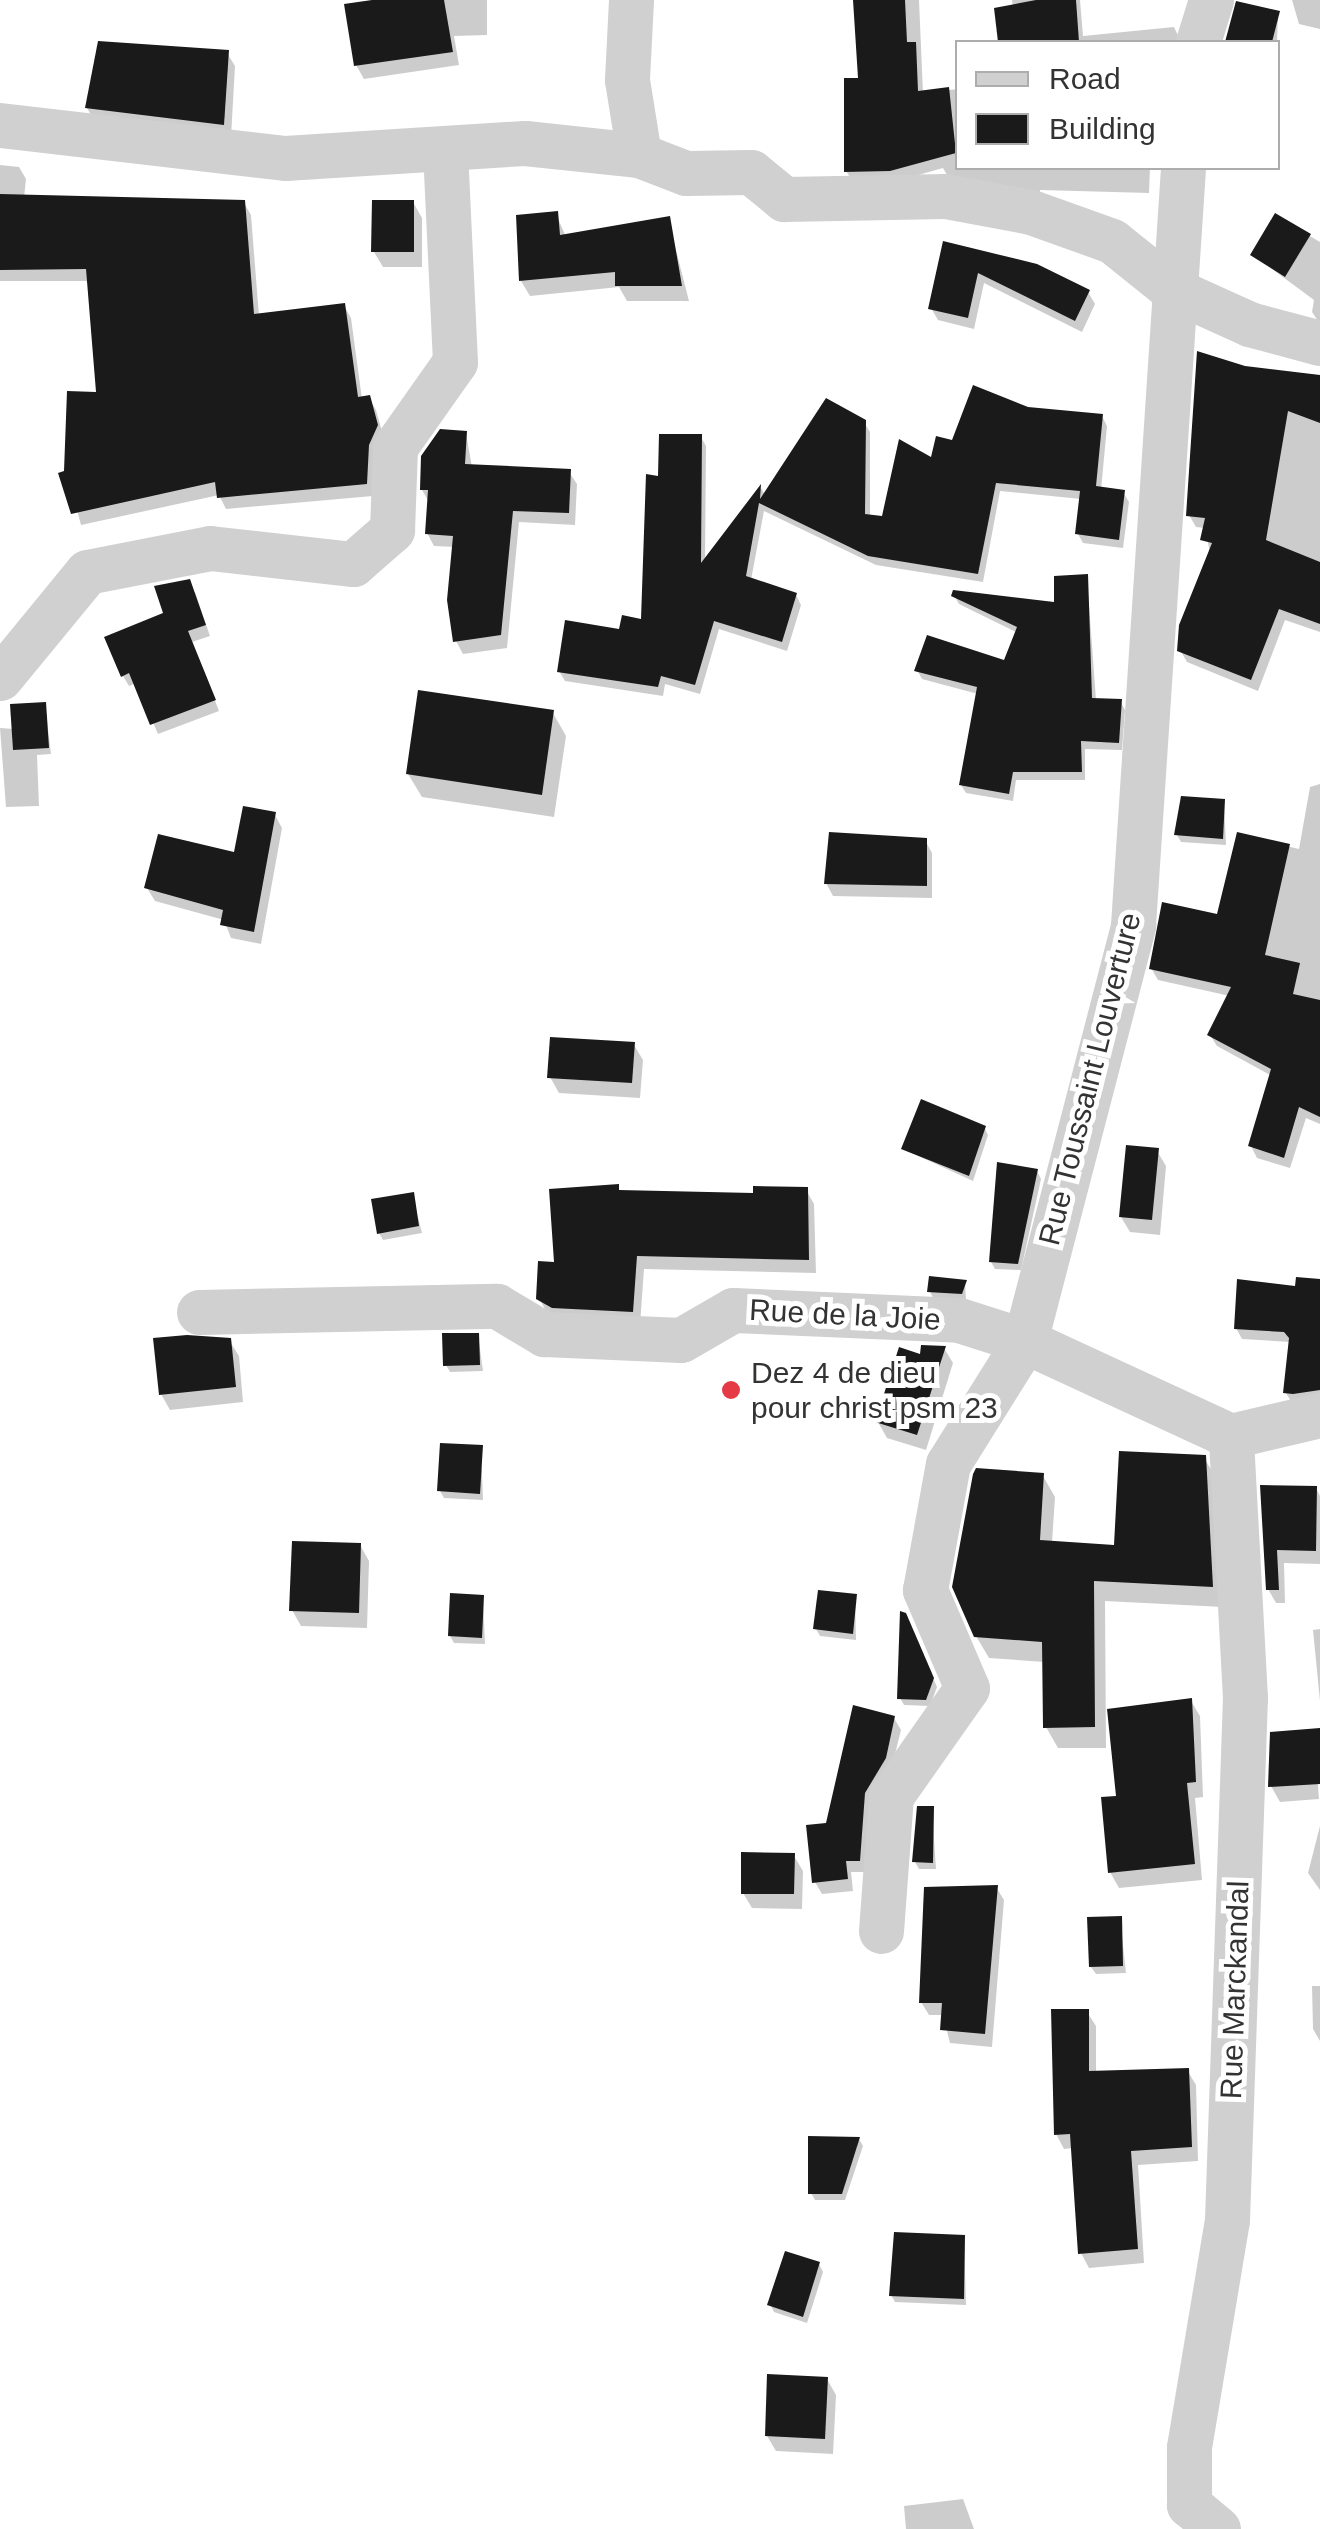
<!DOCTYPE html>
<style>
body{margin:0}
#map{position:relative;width:1320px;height:2529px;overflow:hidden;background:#fff;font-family:Arial,sans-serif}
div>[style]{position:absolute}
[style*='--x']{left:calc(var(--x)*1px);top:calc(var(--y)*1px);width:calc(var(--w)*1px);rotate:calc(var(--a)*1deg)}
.shadow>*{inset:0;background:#0003}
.building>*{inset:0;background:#1a1a1a}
.street>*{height:45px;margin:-22.5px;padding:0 22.5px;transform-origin:22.5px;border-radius:22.5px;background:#d0d0d0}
.dots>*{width:28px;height:28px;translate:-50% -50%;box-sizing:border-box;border:5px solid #fff;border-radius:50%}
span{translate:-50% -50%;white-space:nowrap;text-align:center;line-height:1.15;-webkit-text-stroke:10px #fff;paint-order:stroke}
.street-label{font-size:30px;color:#333}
.poi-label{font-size:30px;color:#333}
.left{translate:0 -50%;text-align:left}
.legend{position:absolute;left:955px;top:40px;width:325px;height:130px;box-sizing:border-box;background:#fff;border:2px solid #adadad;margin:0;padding:12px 18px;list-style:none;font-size:30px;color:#333}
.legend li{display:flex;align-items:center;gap:20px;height:50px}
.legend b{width:50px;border:2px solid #adadad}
</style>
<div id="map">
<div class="shadow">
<div style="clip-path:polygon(388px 0,487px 0,487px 35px,454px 36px,459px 65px,364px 79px,356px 65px)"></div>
<div style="clip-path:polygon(856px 0,919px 0,923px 93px,958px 89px,958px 168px,1150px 168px,1149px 193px,1040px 190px,1040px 196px,950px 180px,943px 168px,897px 181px,853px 182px,846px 171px,860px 80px)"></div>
<div style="clip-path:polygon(1012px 0,1080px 0,1083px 36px,1174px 27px,1181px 42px,1000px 42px,997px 11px,1013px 9px)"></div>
<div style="clip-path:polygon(1292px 0,1320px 0,1320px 29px,1299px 24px)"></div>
<div style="clip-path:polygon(1278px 13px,1277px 42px,1230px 42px,1229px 40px)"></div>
<div style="clip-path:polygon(227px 53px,235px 66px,231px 137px,95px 122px,87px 108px)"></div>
<div style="clip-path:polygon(0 165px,19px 167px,26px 179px,24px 198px,244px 203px,251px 215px,259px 316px,344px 306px,351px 318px,362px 399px,369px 398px,376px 410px,384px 439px,373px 496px,226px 509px,219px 495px,81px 525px,67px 473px,99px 394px,90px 281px,0 281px)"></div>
<div style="clip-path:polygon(413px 202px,422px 218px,422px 267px,383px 267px,374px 252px)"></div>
<div style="clip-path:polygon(556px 214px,566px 237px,668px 219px,689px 301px,627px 301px,619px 287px,530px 296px,521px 281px)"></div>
<div style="clip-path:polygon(1276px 216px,1320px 242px,1320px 324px,1312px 312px,1314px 300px,1253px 255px)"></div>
<div style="clip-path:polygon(945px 244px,1088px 292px,1095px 304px,1082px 332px,984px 283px,974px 329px,938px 320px,931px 308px)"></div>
<div style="clip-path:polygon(1200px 354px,1320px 392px,1320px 632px,1285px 620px,1258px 691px,1187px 662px,1180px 650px,1210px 553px,1205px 528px,1196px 527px,1189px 515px)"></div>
<div style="clip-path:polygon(1028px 410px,1102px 416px,1107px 426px,1101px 490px,1123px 492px,1129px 502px,1123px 548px,1083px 543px,1078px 534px,1081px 499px,1000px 491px,983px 582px,876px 565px,764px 511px,751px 580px,796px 595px,801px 605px,787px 651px,719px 629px,700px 694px,665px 684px,663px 696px,565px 681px,559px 671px,644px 622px,661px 479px,701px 437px,706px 446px,705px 562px,761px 488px,765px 495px,864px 422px,870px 432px,870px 517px,884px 518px,953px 443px)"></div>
<div style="clip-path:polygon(466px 434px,472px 467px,569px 472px,577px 484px,575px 525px,519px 522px,507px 648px,463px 654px,456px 641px,455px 547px,434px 546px,427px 533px,429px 502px,422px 490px)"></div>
<div style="clip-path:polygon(1087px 577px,1096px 700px,1120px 701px,1125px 710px,1122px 750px,1085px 749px,1085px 780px,1016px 780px,1013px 801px,966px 793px,961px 785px,978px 694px,922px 679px,917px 670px,1006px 664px,1018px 633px,959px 604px,954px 595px,1057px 605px)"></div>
<div style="clip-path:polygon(195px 592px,210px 636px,192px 642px,219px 711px,158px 734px,136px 683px,129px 686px,123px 676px,166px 614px)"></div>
<div style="clip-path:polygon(45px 704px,51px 754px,37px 755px,39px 806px,6px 807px,0 728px,14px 729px)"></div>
<div style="clip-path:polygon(553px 713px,566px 736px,554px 817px,422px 797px,408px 774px)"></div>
<div style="clip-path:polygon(1320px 784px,1320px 1124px,1306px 1118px,1290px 1168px,1257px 1158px,1251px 1146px,1272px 1076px,1217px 1046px,1210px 1035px,1230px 996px,1158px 980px,1151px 968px,1219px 917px,1238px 835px,1299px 849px,1310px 787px)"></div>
<div style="clip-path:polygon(1224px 801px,1226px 845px,1181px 842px,1177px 835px)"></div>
<div style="clip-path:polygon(275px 815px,282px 828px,261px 944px,231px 938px,224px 920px,155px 901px,147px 888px,236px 855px)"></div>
<div style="clip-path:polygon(925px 840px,932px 853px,932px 898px,833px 896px,826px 883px)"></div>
<div style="clip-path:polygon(634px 1045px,643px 1060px,640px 1098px,559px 1093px,550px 1077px)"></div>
<div style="clip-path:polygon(984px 1127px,988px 1135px,973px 1181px,903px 1149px)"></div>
<div style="clip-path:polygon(1157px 1151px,1166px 1166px,1160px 1235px,1130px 1232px,1121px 1217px)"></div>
<div style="clip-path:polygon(1037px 1171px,1041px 1179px,1021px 1270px,995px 1269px,991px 1262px)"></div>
<div style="clip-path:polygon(617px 1186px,621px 1193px,756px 1196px,806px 1190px,814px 1204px,816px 1273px,644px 1269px,640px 1325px,547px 1313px,539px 1298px)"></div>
<div style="clip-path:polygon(412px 1194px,422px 1233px,383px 1240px,379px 1233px)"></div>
<div style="clip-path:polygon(965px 1283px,966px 1300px,934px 1299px,930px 1292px)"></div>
<div style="clip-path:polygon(1320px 1292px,1320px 1400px,1292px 1403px,1286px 1393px,1291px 1342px,1242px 1339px,1236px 1328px)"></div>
<div style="clip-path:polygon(478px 1335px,483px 1371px,450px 1372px,446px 1365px)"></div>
<div style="clip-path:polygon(229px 1340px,239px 1356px,243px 1402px,170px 1410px,161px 1394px)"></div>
<div style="clip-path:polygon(944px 1348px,953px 1363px,926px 1450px,887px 1438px,878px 1422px,922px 1357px)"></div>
<div style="clip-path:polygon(481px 1447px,483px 1500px,444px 1498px,440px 1491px)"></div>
<div style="clip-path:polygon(1204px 1458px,1217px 1479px,1223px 1607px,1105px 1601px,1106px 1748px,1058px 1748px,1046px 1727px,1045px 1662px,989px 1658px,976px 1636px,1043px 1476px,1055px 1497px,1052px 1543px,1116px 1548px)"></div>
<div style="clip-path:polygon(1263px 1488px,1316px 1488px,1320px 1496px,1320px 1564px,1284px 1563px,1285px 1603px,1276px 1603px,1268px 1589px)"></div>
<div style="clip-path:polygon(360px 1545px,369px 1561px,367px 1628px,301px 1626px,292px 1610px)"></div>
<div style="clip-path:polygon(855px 1596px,856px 1640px,820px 1636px,816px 1629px)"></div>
<div style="clip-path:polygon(483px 1598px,485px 1644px,454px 1643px,450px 1636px)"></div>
<div style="clip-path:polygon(909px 1623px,937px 1687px,930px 1706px,904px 1705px,900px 1698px)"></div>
<div style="clip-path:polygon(1320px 1629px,1320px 1701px,1313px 1630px)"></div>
<div style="clip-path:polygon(1191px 1701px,1200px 1716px,1203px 1797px,1195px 1798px,1202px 1880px,1119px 1888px,1110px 1872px,1118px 1798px)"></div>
<div style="clip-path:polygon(894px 1718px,901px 1730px,866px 1872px,851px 1872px,853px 1891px,822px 1894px,815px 1882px,828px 1825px)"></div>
<div style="clip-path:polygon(1315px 1747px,1319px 1799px,1280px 1802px,1271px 1786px)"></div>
<div style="clip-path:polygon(932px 1809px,936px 1869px,919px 1869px,915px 1862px)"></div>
<div style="clip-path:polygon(1320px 1826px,1320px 1890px,1308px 1873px)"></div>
<div style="clip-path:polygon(794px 1856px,803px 1871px,802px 1909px,752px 1908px,743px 1893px)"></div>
<div style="clip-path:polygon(996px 1887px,1004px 1900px,992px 2047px,950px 2043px,943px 2015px,929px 2015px,921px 2002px)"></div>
<div style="clip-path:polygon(1120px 1918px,1126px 1973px,1096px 1974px,1091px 1967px)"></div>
<div style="clip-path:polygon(1312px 1986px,1320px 1986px,1320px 2041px,1313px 2029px)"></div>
<div style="clip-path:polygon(1087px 2012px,1096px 2026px,1096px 2074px,1187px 2070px,1196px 2085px,1198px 2161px,1138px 2165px,1144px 2263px,1089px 2268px,1081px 2253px,1074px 2148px,1064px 2149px,1056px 2134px)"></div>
<div style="clip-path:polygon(859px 2139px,863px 2146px,845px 2200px,815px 2200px,811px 2193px)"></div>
<div style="clip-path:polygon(964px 2237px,966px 2305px,895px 2302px,891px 2295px)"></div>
<div style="clip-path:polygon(819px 2264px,823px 2272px,807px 2323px,774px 2312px,770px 2304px)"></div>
<div style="clip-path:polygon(827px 2379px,836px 2395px,833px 2454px,776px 2451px,767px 2436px)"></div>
<div style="clip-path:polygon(963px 2499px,974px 2529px,906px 2529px,904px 2506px)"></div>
</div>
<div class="building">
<div style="clip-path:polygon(372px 0,444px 0,453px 52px,354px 66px,344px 4px)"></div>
<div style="clip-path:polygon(853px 0,905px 0,907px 42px,916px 42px,918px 91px,949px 87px,956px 153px,890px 171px,844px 172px,844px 78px,858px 78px)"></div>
<div style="clip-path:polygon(1036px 0,1076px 0,1079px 42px,998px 42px,994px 8px)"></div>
<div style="clip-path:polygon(1236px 1px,1280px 11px,1272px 42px,1225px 42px)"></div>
<div style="clip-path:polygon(98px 41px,229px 50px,224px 125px,85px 108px)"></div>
<div style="clip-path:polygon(0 194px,245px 200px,254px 314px,345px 303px,358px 397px,370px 395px,378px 425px,369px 445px,367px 484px,217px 498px,215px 482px,71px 514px,58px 473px,64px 471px,67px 391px,96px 392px,86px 269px,0 270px)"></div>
<div style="clip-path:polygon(372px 200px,414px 200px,414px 252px,371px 252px)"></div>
<div style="clip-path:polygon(558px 211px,560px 235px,670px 216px,682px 286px,615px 286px,615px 272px,519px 281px,516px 215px)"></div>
<div style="clip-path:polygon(1275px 213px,1311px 234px,1285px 277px,1250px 255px)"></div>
<div style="clip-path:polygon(943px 241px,1037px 264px,1090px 290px,1075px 321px,978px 273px,968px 318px,928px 309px)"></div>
<div style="clip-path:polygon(1197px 351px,1245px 366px,1320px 375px,1320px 423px,1288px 411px,1266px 540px,1320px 562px,1320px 624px,1279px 609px,1251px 680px,1177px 651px,1179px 625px,1212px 543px,1200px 540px,1205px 518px,1186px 516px)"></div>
<div style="clip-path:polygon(973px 385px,1028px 407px,1103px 414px,1096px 486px,1125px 490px,1119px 540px,1075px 534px,1080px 491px,996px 483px,978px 574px,868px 556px,759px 503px,746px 576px,797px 593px,782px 642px,714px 621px,695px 685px,661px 676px,658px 687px,557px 672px,565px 620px,619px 629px,622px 615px,641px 619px,646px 474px,658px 476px,659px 434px,702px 434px,701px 563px,761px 484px,760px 499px,826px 398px,866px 420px,865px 514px,882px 516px,899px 439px,931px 457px,936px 436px,952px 440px)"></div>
<div style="clip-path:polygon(440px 429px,467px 431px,465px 464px,571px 469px,569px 513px,513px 511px,501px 635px,453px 642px,447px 600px,453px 536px,425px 534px,428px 490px,420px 490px,421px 456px)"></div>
<div style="clip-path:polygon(1088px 574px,1092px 698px,1122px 699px,1119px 743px,1081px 741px,1082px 772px,1013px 772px,1009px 794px,959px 785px,977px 687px,914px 671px,927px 635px,1004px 660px,1017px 627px,951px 596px,953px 590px,1054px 602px,1054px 576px)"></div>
<div style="clip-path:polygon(190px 579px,206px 625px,188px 631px,216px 700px,150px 725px,129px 673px,121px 677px,104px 637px,163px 613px,154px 586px)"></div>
<div style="clip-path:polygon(418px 690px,554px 710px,542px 795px,406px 774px)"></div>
<div style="clip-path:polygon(46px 702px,49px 748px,13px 750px,10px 704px)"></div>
<div style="clip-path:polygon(1181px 796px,1225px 799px,1223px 839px,1174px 835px)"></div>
<div style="clip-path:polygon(243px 806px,276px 812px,254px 932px,220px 925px,223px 910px,144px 888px,158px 834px,234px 852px)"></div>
<div style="clip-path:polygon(829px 832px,927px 838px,927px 886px,824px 884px)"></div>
<div style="clip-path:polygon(1237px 832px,1290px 844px,1265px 955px,1300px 963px,1293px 994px,1320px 1000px,1320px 1117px,1299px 1107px,1284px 1158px,1248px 1146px,1271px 1069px,1207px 1035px,1231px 987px,1149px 969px,1162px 902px,1217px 914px)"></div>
<div style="clip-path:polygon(550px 1037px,635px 1042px,632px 1083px,547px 1078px)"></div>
<div style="clip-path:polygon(921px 1099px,986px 1126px,969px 1176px,901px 1149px)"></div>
<div style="clip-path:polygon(1126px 1145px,1159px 1148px,1152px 1220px,1119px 1217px)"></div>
<div style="clip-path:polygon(997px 1162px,1038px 1169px,1018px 1264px,989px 1262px)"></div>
<div style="clip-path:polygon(619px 1184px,619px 1190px,753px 1193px,753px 1186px,808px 1187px,809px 1260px,637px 1256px,633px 1312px,552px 1308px,536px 1299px,538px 1261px,554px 1262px,549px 1189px)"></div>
<div style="clip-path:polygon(414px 1192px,419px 1226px,377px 1234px,371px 1199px)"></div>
<div style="clip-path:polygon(929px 1276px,967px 1280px,962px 1294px,927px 1292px)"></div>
<div style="clip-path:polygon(1296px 1277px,1320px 1279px,1320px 1390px,1293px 1394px,1283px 1393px,1289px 1338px,1284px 1332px,1234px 1329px,1237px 1279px,1295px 1286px)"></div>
<div style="clip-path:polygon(442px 1333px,479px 1333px,480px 1365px,443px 1366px)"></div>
<div style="clip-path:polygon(187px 1335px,231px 1338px,236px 1387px,159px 1395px,153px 1338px)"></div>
<div style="clip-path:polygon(921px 1345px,946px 1346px,917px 1435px,875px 1422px,899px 1347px,920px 1354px)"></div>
<div style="clip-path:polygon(440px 1443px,483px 1445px,480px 1494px,437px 1491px)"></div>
<div style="clip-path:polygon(1119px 1451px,1206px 1455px,1213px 1587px,1094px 1581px,1095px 1727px,1043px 1728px,1042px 1642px,974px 1637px,952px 1587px,973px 1474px,976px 1468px,1044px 1473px,1040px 1540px,1114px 1545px)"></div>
<div style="clip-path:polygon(1260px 1485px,1317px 1486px,1316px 1551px,1277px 1550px,1279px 1590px,1266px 1590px)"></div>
<div style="clip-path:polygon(292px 1541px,361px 1543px,359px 1613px,289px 1611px)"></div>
<div style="clip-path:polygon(818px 1590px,857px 1594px,853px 1634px,813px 1629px)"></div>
<div style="clip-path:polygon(450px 1593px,484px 1595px,482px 1638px,448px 1636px)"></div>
<div style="clip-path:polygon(900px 1611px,906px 1613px,934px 1678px,926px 1700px,897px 1699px)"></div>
<div style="clip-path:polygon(1192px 1698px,1196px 1782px,1187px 1783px,1195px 1864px,1108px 1873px,1101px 1797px,1116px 1796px,1107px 1709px)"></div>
<div style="clip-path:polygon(853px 1705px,895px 1716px,886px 1758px,865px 1793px,860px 1861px,846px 1861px,848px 1879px,812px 1883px,806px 1825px,826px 1823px)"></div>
<div style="clip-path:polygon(1320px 1728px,1320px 1784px,1268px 1787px,1270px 1732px)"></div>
<div style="clip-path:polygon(917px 1806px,934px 1806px,933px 1863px,912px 1862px)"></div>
<div style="clip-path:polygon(741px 1852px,795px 1853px,794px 1894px,741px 1894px)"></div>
<div style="clip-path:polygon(998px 1885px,985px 2034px,940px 2030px,942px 2003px,919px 2003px,924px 1887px)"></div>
<div style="clip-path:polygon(1122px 1916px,1123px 1966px,1089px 1967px,1087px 1917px)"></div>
<div style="clip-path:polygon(1051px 2009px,1089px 2009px,1089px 2071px,1189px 2068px,1192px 2147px,1131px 2151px,1138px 2249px,1078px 2254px,1070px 2134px,1054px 2135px)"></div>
<div style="clip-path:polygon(808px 2136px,860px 2137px,842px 2194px,808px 2194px)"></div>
<div style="clip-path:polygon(894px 2232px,965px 2235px,964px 2299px,889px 2296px)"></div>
<div style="clip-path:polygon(785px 2251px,820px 2262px,803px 2317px,767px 2305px)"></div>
<div style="clip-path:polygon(767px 2374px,828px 2377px,825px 2439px,765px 2436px)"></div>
</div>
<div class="street">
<div style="--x:631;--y:0;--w:80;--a:92.9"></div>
<div style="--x:627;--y:80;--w:76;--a:80.9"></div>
<div style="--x:1198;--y:42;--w:44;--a:-72.8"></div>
<div style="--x:0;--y:125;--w:287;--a:6.6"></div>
<div style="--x:285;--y:158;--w:240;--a:-3.6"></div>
<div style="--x:525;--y:143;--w:115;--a:6"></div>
<div style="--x:639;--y:155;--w:50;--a:21"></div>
<div style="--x:686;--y:173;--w:65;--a:-0.9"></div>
<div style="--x:751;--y:172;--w:43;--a:39.3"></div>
<div style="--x:784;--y:199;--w:161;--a:-1.1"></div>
<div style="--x:945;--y:196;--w:87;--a:10.5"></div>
<div style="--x:1031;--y:212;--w:86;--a:19.7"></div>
<div style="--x:1112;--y:241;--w:77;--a:38.7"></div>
<div style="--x:1172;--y:289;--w:85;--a:24.4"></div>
<div style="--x:1249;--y:324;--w:73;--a:15"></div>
<div style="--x:0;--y:678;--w:137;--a:-50.6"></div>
<div style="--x:87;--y:572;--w:125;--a:-11"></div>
<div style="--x:210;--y:548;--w:144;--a:6.4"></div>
<div style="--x:353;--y:564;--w:52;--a:-41.1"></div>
<div style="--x:392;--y:530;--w:83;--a:-87.9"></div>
<div style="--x:395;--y:447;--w:104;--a:-54.8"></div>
<div style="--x:455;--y:362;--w:212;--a:-92.7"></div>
<div style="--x:199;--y:1312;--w:298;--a:-1.2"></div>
<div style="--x:497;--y:1306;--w:55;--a:30.8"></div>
<div style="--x:544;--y:1334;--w:137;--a:2.5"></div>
<div style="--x:681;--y:1340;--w:60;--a:-30"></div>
<div style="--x:733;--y:1310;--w:226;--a:2.5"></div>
<div style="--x:959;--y:1320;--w:69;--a:17.7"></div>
<div style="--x:1025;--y:1341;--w:227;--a:24.8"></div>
<div style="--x:1231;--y:1436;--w:91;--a:-13.3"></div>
<div style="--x:881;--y:1931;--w:135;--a:-85.8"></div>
<div style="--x:891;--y:1796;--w:132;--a:-54.9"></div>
<div style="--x:967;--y:1688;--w:107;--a:-113.2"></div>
<div style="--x:925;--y:1590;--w:128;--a:-79.7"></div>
<div style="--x:948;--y:1464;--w:145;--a:-58"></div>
<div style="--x:1025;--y:1341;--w:430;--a:-75.4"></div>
<div style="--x:1133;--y:925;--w:759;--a:-86.22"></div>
<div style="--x:1218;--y:2529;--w:38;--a:-140"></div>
<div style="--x:1189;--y:2505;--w:58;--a:-90"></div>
<div style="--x:1189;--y:2447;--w:230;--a:-80.5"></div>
<div style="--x:1227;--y:2220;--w:522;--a:-88.03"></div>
<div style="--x:1245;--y:1698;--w:262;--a:-93.1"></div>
</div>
<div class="dots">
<div style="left:731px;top:1390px;background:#e63946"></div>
</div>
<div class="street-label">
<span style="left:1090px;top:1079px;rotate:-76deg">Rue Toussaint Louverture</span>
<span style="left:845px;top:1315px;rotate:3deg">Rue de la Joie</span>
<span style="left:1235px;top:1990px;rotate:-88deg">Rue Marckandal</span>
</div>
<div class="poi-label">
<span class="left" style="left:751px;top:1390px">Dez 4 de dieu<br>pour christ psm 23</span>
</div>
<ul class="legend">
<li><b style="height:12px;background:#d0d0d0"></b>Road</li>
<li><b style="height:28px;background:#1a1a1a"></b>Building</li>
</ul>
</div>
